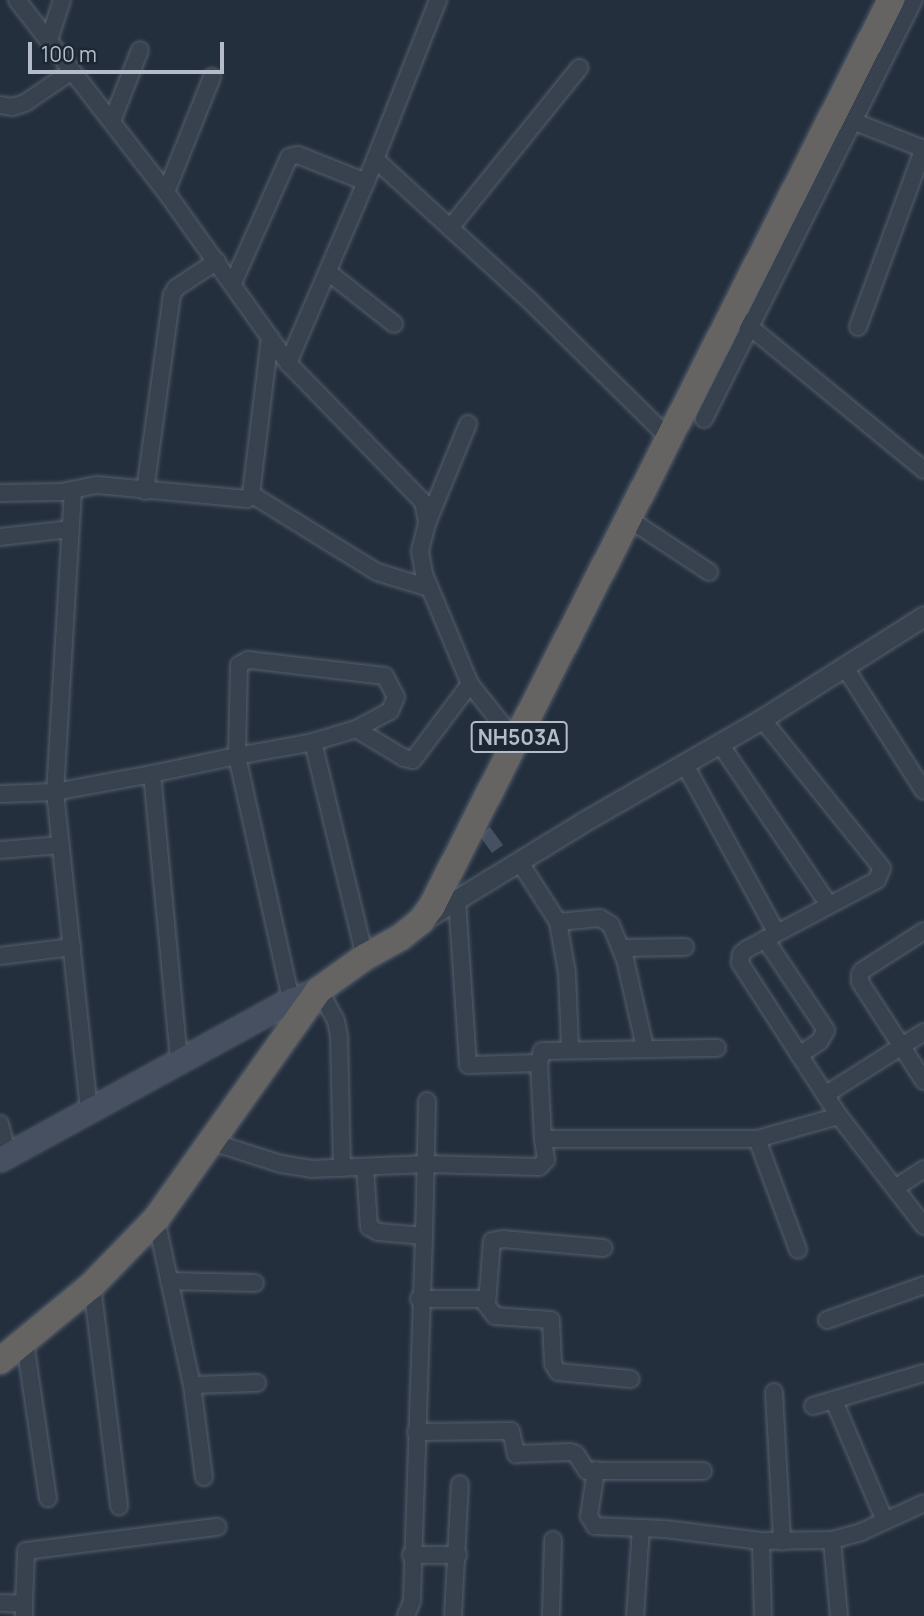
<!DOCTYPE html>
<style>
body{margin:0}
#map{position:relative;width:924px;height:1616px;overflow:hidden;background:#242f3e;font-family:Manrope,sans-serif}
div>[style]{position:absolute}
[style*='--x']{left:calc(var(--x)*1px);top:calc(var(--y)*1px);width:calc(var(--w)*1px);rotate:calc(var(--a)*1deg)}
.building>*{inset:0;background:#455162}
.roads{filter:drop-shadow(0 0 2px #565f6c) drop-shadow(0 0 2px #565f6c)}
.minor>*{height:16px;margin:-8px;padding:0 8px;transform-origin:8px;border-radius:8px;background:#38414e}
.tertiary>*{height:19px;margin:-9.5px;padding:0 9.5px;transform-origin:9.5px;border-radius:9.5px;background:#38414e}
.secondary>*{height:23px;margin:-11.5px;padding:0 11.5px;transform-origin:11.5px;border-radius:11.5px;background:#465061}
.trunk>*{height:26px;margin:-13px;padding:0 13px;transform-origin:13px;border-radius:13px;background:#656462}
span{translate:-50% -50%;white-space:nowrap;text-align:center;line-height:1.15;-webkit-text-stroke:7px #1d2633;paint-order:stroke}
.shield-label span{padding:2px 5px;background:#1d2633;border:2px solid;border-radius:5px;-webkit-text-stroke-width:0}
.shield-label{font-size:21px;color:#b4bcc9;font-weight:700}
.scale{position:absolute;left:28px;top:42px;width:196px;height:32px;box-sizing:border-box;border:4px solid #b4bcc9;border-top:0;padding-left:9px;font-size:21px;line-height:24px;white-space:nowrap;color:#b4bcc9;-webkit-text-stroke:5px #1d2633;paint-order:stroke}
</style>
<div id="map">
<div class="building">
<div style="clip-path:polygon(490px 827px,503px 845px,492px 853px,479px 835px)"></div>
</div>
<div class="roads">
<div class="minor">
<div style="--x:17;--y:0;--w:243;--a:52.2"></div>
<div style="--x:166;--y:192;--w:210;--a:54.5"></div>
<div style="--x:288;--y:363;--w:194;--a:45.8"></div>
<div style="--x:423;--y:502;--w:21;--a:79"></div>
<div style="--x:427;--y:523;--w:29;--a:104"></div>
<div style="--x:420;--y:551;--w:23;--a:80"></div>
<div style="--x:424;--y:574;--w:119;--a:67.3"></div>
<div style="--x:470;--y:684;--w:74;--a:51.6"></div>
<div style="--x:49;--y:40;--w:42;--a:-72"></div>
<div style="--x:0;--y:105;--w:12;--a:9"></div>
<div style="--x:12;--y:107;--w:14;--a:-17"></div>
<div style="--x:25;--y:103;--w:57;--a:-34.2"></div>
<div style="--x:845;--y:118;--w:85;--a:21.4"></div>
<div style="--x:112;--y:121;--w:76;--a:-68.5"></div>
<div style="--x:375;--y:159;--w:209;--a:42.5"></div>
<div style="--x:529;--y:300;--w:199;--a:44.6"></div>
<div style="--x:166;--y:192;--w:124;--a:-68.2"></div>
<div style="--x:450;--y:228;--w:206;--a:-51.1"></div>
<div style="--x:328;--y:272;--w:84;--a:38.2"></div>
<div style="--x:233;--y:283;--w:138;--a:-66"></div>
<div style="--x:289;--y:157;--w:9;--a:-13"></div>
<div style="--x:298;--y:155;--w:73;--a:21.7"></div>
<div style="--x:744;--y:322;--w:233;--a:39.4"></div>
<div style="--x:858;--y:327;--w:191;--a:-69.8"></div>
<div style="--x:288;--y:363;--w:197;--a:-66.7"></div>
<div style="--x:366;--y:182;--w:196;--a:-68.4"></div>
<div style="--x:704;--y:419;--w:469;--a:-63.4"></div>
<div style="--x:73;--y:490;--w:303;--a:93.4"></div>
<div style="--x:55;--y:792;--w:320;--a:83.9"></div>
<div style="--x:145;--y:491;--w:198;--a:-82.2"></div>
<div style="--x:172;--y:295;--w:8;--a:-60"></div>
<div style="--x:176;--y:288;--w:49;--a:-33.4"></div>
<div style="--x:0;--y:493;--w:61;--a:-0.9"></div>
<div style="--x:61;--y:492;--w:37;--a:-11"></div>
<div style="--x:97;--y:485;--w:151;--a:5.3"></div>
<div style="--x:247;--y:499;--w:6;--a:-51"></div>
<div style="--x:251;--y:494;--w:158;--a:-83.1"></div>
<div style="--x:251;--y:494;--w:148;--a:31.8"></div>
<div style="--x:377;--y:572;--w:54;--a:17.1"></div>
<div style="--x:629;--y:519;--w:96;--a:33.5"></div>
<div style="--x:428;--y:521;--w:105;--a:-67.6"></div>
<div style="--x:0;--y:537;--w:70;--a:-6.5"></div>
<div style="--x:844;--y:666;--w:148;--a:57.4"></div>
<div style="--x:762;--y:719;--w:191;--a:51.2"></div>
<div style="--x:882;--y:868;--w:13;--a:113"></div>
<div style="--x:877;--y:880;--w:147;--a:152"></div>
<div style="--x:747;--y:949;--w:8;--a:140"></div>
<div style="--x:741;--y:954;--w:9;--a:96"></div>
<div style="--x:740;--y:963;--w:182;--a:57.1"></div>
<div style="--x:839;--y:1116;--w:139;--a:52.3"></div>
<div style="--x:356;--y:729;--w:56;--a:31.1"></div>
<div style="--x:404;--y:758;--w:9;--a:13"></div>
<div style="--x:413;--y:760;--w:95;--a:-53.1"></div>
<div style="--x:313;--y:742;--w:221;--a:76.4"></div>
<div style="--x:720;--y:744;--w:194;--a:55.9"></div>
<div style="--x:684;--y:763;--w:192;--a:61.4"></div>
<div style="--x:152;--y:774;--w:287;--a:84.6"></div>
<div style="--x:0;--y:794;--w:55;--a:-2.1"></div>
<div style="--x:55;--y:792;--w:99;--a:-10.5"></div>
<div style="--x:152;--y:774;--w:87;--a:-12"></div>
<div style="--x:237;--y:756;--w:77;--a:-10.4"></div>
<div style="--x:313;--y:742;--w:45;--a:-16.8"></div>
<div style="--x:356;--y:729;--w:38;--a:-28"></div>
<div style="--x:390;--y:711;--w:15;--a:-67"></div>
<div style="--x:396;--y:697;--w:24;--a:-118"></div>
<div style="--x:385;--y:676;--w:138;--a:-173.3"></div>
<div style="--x:248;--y:660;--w:10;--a:151"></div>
<div style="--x:239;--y:665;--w:91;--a:91.3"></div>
<div style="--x:237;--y:756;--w:250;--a:77.5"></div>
<div style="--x:0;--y:850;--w:61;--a:-4.7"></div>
<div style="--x:519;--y:861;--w:72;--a:57.4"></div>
<div style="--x:558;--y:922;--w:42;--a:-5.4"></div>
<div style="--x:600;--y:918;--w:13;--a:32"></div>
<div style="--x:611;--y:925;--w:37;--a:68"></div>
<div style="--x:625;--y:959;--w:91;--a:77.3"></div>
<div style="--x:457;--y:899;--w:166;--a:86.2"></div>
<div style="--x:468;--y:1065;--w:71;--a:-1.6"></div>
<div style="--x:558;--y:922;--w:52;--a:80"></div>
<div style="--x:567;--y:973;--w:76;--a:87.7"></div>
<div style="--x:924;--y:931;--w:74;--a:147.2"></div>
<div style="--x:862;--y:971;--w:4;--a:117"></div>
<div style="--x:860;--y:975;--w:7;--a:90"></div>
<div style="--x:860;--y:982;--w:118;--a:57.1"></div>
<div style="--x:765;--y:939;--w:110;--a:56.2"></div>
<div style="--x:826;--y:1030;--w:13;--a:119"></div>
<div style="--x:820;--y:1041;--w:25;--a:146"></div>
<div style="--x:622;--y:948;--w:63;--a:-0.9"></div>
<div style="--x:0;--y:956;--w:73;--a:-7.1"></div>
<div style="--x:319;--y:990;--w:35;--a:61"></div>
<div style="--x:336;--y:1021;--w:15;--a:79"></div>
<div style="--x:339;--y:1036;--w:132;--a:88.7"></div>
<div style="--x:825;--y:1095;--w:117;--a:-32.5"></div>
<div style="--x:0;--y:1124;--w:32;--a:76"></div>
<div style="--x:543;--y:1139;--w:76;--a:-93"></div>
<div style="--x:539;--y:1063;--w:12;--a:-76"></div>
<div style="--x:542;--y:1051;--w:175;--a:-1"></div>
<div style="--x:757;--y:1139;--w:118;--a:69.7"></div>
<div style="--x:212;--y:1142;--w:72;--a:17.7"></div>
<div style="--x:281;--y:1164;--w:30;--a:9"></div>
<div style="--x:311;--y:1169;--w:115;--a:-2.5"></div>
<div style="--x:426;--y:1164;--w:113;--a:1.5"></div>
<div style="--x:539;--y:1167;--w:10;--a:-45"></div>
<div style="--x:546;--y:1160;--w:21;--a:-98"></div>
<div style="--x:543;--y:1139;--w:214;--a:0"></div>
<div style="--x:757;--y:1139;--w:85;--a:-15.7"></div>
<div style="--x:365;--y:1167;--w:60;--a:86.2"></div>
<div style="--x:369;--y:1227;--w:10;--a:29"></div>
<div style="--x:378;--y:1232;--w:46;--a:5"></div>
<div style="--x:424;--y:1236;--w:365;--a:91.9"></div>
<div style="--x:412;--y:1601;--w:16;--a:112"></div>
<div style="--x:895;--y:1188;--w:35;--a:-33"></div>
<div style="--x:156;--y:1219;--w:170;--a:77.8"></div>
<div style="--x:192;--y:1385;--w:93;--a:82.6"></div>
<div style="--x:424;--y:1236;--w:135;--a:-88.7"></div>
<div style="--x:169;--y:1281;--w:86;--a:1.3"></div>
<div style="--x:92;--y:1285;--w:223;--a:83"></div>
<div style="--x:419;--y:1299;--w:63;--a:0"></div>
<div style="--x:482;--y:1299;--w:21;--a:53"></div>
<div style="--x:495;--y:1316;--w:56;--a:4.1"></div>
<div style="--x:551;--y:1320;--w:44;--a:87.4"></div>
<div style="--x:553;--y:1364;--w:9;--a:58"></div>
<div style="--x:558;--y:1372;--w:73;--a:5.5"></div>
<div style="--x:487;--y:1304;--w:63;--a:-85.5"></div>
<div style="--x:492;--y:1241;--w:11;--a:-10"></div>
<div style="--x:503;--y:1239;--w:101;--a:5.1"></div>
<div style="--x:827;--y:1320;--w:103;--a:-19.8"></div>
<div style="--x:25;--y:1343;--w:157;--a:81.6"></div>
<div style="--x:192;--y:1385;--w:65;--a:-1.8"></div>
<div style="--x:774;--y:1392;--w:150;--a:86.9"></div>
<div style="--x:834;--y:1401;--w:130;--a:67"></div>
<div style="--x:813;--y:1406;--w:116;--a:-16.6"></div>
<div style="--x:416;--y:1432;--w:95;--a:-0.6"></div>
<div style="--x:511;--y:1431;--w:24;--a:78"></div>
<div style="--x:516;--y:1454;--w:54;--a:-2.1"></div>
<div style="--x:570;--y:1452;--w:6;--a:18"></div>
<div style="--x:576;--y:1454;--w:20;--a:57"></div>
<div style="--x:587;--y:1471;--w:116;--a:0"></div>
<div style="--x:596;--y:1470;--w:47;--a:98.7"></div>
<div style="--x:589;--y:1516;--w:12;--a:59"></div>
<div style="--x:595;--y:1526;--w:70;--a:2.5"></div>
<div style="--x:665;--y:1529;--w:97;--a:7.1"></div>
<div style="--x:761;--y:1541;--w:71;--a:-0.8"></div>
<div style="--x:761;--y:1541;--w:75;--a:88.5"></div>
<div style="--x:411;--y:1555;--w:47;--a:0"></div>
<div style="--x:0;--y:1603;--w:24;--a:2"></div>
<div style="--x:24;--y:1604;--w:12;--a:90"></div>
<div style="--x:24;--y:1604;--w:53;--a:-87.8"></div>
<div style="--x:26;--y:1551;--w:193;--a:-7.2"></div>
<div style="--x:453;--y:1616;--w:132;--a:-87"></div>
<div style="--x:551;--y:1616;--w:76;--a:-88.5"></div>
<div style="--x:635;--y:1616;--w:88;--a:-86.1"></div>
<div style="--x:839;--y:1616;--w:76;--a:-95.3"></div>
<div style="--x:832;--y:1540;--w:30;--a:-15"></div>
<div style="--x:861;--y:1532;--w:69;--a:-24.7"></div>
</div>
<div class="tertiary">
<div style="--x:425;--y:919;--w:185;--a:-31.5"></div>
<div style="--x:583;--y:822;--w:207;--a:-29.9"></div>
<div style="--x:762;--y:719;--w:192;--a:-32.4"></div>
</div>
<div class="secondary">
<div style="--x:0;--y:1159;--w:332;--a:-28.7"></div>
<div style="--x:291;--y:1000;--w:30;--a:-20"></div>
</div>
<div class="trunk">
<div style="--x:0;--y:1361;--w:119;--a:-39.6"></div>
<div style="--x:92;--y:1285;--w:92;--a:-45.9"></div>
<div style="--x:156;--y:1219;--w:281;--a:-54.6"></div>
<div style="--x:319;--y:990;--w:57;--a:-35.7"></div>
<div style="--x:365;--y:957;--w:41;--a:-29.1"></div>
<div style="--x:401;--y:937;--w:26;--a:-39"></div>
<div style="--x:421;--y:921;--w:19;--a:-54"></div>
<div style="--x:432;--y:906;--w:1016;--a:-63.13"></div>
</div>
</div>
<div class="shield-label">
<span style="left:519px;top:737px">NH503A</span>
</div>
<div class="scale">100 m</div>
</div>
